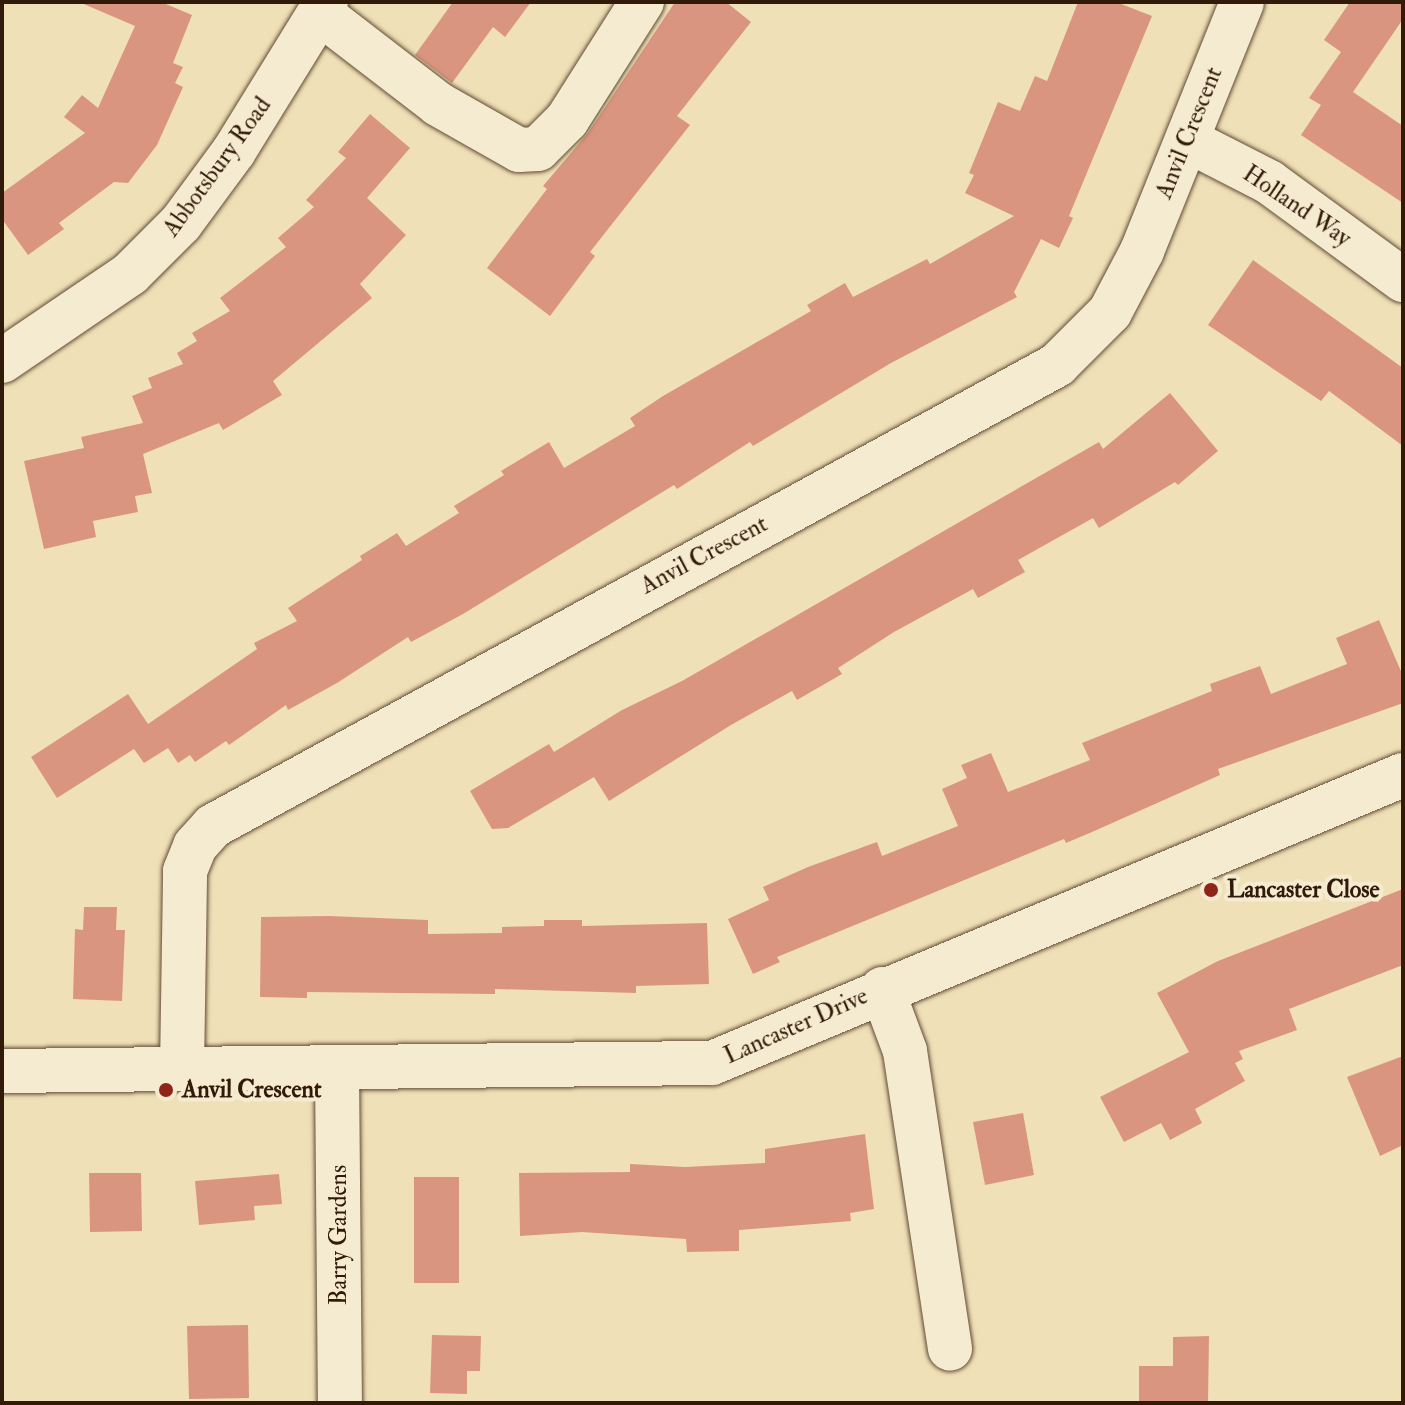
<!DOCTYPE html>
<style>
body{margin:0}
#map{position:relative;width:1405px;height:1405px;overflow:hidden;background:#f0e0b7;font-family:"IM FELL Double Pica",serif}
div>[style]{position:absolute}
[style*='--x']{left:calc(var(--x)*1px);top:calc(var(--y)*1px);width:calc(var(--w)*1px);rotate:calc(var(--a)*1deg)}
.building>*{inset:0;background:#da9581}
.roads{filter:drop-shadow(0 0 2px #614c35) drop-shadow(0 0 2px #614c35)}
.minor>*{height:44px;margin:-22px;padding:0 22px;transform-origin:22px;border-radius:22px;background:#f5ebd0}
.dots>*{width:22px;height:22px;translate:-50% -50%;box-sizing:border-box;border:4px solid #f5ebd0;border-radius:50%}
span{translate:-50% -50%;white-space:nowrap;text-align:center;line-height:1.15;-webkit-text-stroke:8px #f5ebd0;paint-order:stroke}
.street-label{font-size:24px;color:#311a0a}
.poi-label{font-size:24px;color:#311a0a;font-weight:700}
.left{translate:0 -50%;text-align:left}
.frame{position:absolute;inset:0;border:4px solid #311a0a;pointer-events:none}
</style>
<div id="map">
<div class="building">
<div style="clip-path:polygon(79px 2px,161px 2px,192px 15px,173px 63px,183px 67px,175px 83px,183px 87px,157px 145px,128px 183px,114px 182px,59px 223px,64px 229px,28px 255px,2px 219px,2px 193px,85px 133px,64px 117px,82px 95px,98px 108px,135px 26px)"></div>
<div style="clip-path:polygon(453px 2px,531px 2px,505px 37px,493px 27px,452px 83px,415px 55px)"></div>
<div style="clip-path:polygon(675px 2px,726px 2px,751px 22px,677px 116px,690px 125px,590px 252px,595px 256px,550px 316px,487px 268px,547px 189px,543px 186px,588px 133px)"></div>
<div style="clip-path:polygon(1078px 2px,1116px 2px,1152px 16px,1069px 216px,1073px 218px,1059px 248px,1041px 239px,1014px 292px,1017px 297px,891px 363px,753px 446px,750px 442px,677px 489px,674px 485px,463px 614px,411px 642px,408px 637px,337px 683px,288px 710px,286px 705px,229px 745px,226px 741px,195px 762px,190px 755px,178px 763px,168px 748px,144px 763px,134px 749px,57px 798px,31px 757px,128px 694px,148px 724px,257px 649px,254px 643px,297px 621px,288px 608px,362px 560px,360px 556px,397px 533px,406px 546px,459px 513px,454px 506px,504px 475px,501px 471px,549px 442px,564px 468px,635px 426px,630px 418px,663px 396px,811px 311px,807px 305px,845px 283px,853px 297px,927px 259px,930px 264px,1014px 216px,965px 193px,974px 175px,969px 173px,998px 102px,1020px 111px,1035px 76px,1047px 81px)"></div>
<div style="clip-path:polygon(1350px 2px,1403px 2px,1403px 19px,1353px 92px,1403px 126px,1403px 203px,1301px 135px,1321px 105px,1309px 98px,1341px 52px,1324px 40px)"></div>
<div style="clip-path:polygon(370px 114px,410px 148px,367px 198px,406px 235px,360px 284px,372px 298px,273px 381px,282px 395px,223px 430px,219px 423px,143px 454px,152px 493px,135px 496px,138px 512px,93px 521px,96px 537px,44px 549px,24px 461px,84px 448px,81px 437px,143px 423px,132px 396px,152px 388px,148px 378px,183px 364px,177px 353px,197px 341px,192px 333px,230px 311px,220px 298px,286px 247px,278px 238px,314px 207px,306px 200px,346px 158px,338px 152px)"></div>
<div style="clip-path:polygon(1253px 260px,1403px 368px,1403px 446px,1329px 391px,1321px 401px,1208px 325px)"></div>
<div style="clip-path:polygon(1170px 393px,1218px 451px,1178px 485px,1175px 482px,1099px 528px,1093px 518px,1018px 560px,1025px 572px,978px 598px,973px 589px,894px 632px,838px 668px,842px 674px,797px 700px,792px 691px,731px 725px,609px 801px,594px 777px,508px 828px,492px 829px,470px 791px,549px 744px,554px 752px,622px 710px,682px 681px,1099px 442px,1103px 449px)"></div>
<div style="clip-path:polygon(1379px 620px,1403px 676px,1403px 703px,1218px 769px,1220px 775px,1092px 832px,1066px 843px,1064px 839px,777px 957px,780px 962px,753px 974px,728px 919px,769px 900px,763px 887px,808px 867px,877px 842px,882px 856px,958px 826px,942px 789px,967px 778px,961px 765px,991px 753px,1008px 792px,1090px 760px,1082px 743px,1212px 691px,1210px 684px,1260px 666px,1271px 694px,1347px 664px,1336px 638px)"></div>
<div style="clip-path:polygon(1403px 889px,1403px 965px,1289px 1009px,1297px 1030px,1239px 1051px,1243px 1059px,1235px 1063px,1245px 1081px,1195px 1109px,1202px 1123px,1170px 1140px,1161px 1123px,1124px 1142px,1100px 1097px,1189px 1052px,1157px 993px,1218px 961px)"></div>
<div style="clip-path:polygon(84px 907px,117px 907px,116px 930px,125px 930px,122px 1001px,73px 999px,75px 929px,83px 930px)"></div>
<div style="clip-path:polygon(329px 916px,428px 920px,428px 934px,502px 933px,502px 927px,544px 926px,544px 920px,582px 920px,582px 926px,707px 923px,709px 984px,636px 986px,636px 993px,495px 989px,495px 994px,307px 992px,307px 998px,260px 997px,261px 917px)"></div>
<div style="clip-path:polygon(1403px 1056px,1403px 1145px,1380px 1156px,1347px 1077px)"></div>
<div style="clip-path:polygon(1023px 1113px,1034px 1175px,985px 1185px,973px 1122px)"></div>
<div style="clip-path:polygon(865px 1134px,874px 1209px,850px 1213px,851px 1221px,739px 1230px,739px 1251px,687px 1252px,686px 1239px,582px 1232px,520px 1236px,519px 1173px,630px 1172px,630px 1164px,685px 1167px,765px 1163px,765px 1149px)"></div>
<div style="clip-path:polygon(89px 1173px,141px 1173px,142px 1231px,90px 1232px)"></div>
<div style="clip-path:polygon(279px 1174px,282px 1204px,254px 1206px,255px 1220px,199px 1225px,195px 1181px)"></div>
<div style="clip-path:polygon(414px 1177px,459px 1177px,459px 1283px,414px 1283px)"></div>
<div style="clip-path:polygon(248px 1325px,249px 1398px,189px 1399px,187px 1326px)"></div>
<div style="clip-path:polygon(432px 1335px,481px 1336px,480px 1371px,467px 1371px,467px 1394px,430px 1393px)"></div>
<div style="clip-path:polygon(1209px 1336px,1208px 1403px,1139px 1403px,1139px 1366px,1173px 1366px,1173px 1337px)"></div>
</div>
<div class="roads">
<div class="minor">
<div style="--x:320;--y:13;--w:149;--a:37.6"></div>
<div style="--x:438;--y:104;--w:93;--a:29.6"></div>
<div style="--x:519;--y:150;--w:19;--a:-3"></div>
<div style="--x:538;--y:149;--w:41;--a:-45"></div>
<div style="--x:567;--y:120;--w:140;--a:-57.6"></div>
<div style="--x:1187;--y:140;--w:92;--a:27.1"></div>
<div style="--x:1269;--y:182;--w:166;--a:36.2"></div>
<div style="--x:2;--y:361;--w:155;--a:-34.2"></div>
<div style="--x:130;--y:274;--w:72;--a:-45"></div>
<div style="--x:181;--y:223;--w:89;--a:-53.6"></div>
<div style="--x:234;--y:151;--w:175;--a:-58.3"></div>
<div style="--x:882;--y:989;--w:66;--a:69.6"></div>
<div style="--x:905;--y:1051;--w:301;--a:81.4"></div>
<div style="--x:337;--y:1068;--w:335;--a:89.5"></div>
<div style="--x:182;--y:1069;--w:198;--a:-89.1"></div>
<div style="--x:185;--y:871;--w:27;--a:-68"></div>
<div style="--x:195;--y:846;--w:27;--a:-48"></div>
<div style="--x:213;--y:826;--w:962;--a:-28.64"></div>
<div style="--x:1057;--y:365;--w:75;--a:-45"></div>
<div style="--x:1110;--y:312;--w:69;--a:-62.3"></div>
<div style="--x:1142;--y:251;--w:268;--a:-68.1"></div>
<div style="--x:2;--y:1071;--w:710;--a:-0.65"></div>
<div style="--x:712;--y:1063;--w:749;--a:-22.63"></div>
</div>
</div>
<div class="dots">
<div style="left:1211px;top:890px;background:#8f2418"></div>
<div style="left:166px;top:1090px;background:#8f2418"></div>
</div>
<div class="street-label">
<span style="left:1189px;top:133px;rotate:-68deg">Anvil Crescent</span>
<span style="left:217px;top:167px;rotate:-54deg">Abbotsbury Road</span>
<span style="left:1297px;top:206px;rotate:34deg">Holland Way</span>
<span style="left:704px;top:555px;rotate:-28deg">Anvil Crescent</span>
<span style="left:796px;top:1026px;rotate:-24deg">Lancaster Drive</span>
<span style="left:339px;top:1235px;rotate:-90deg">Barry Gardens</span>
</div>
<div class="poi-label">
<span class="left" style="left:1227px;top:890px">Lancaster Close</span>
<span class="left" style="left:182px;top:1090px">Anvil Crescent</span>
</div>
<div class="frame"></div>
</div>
